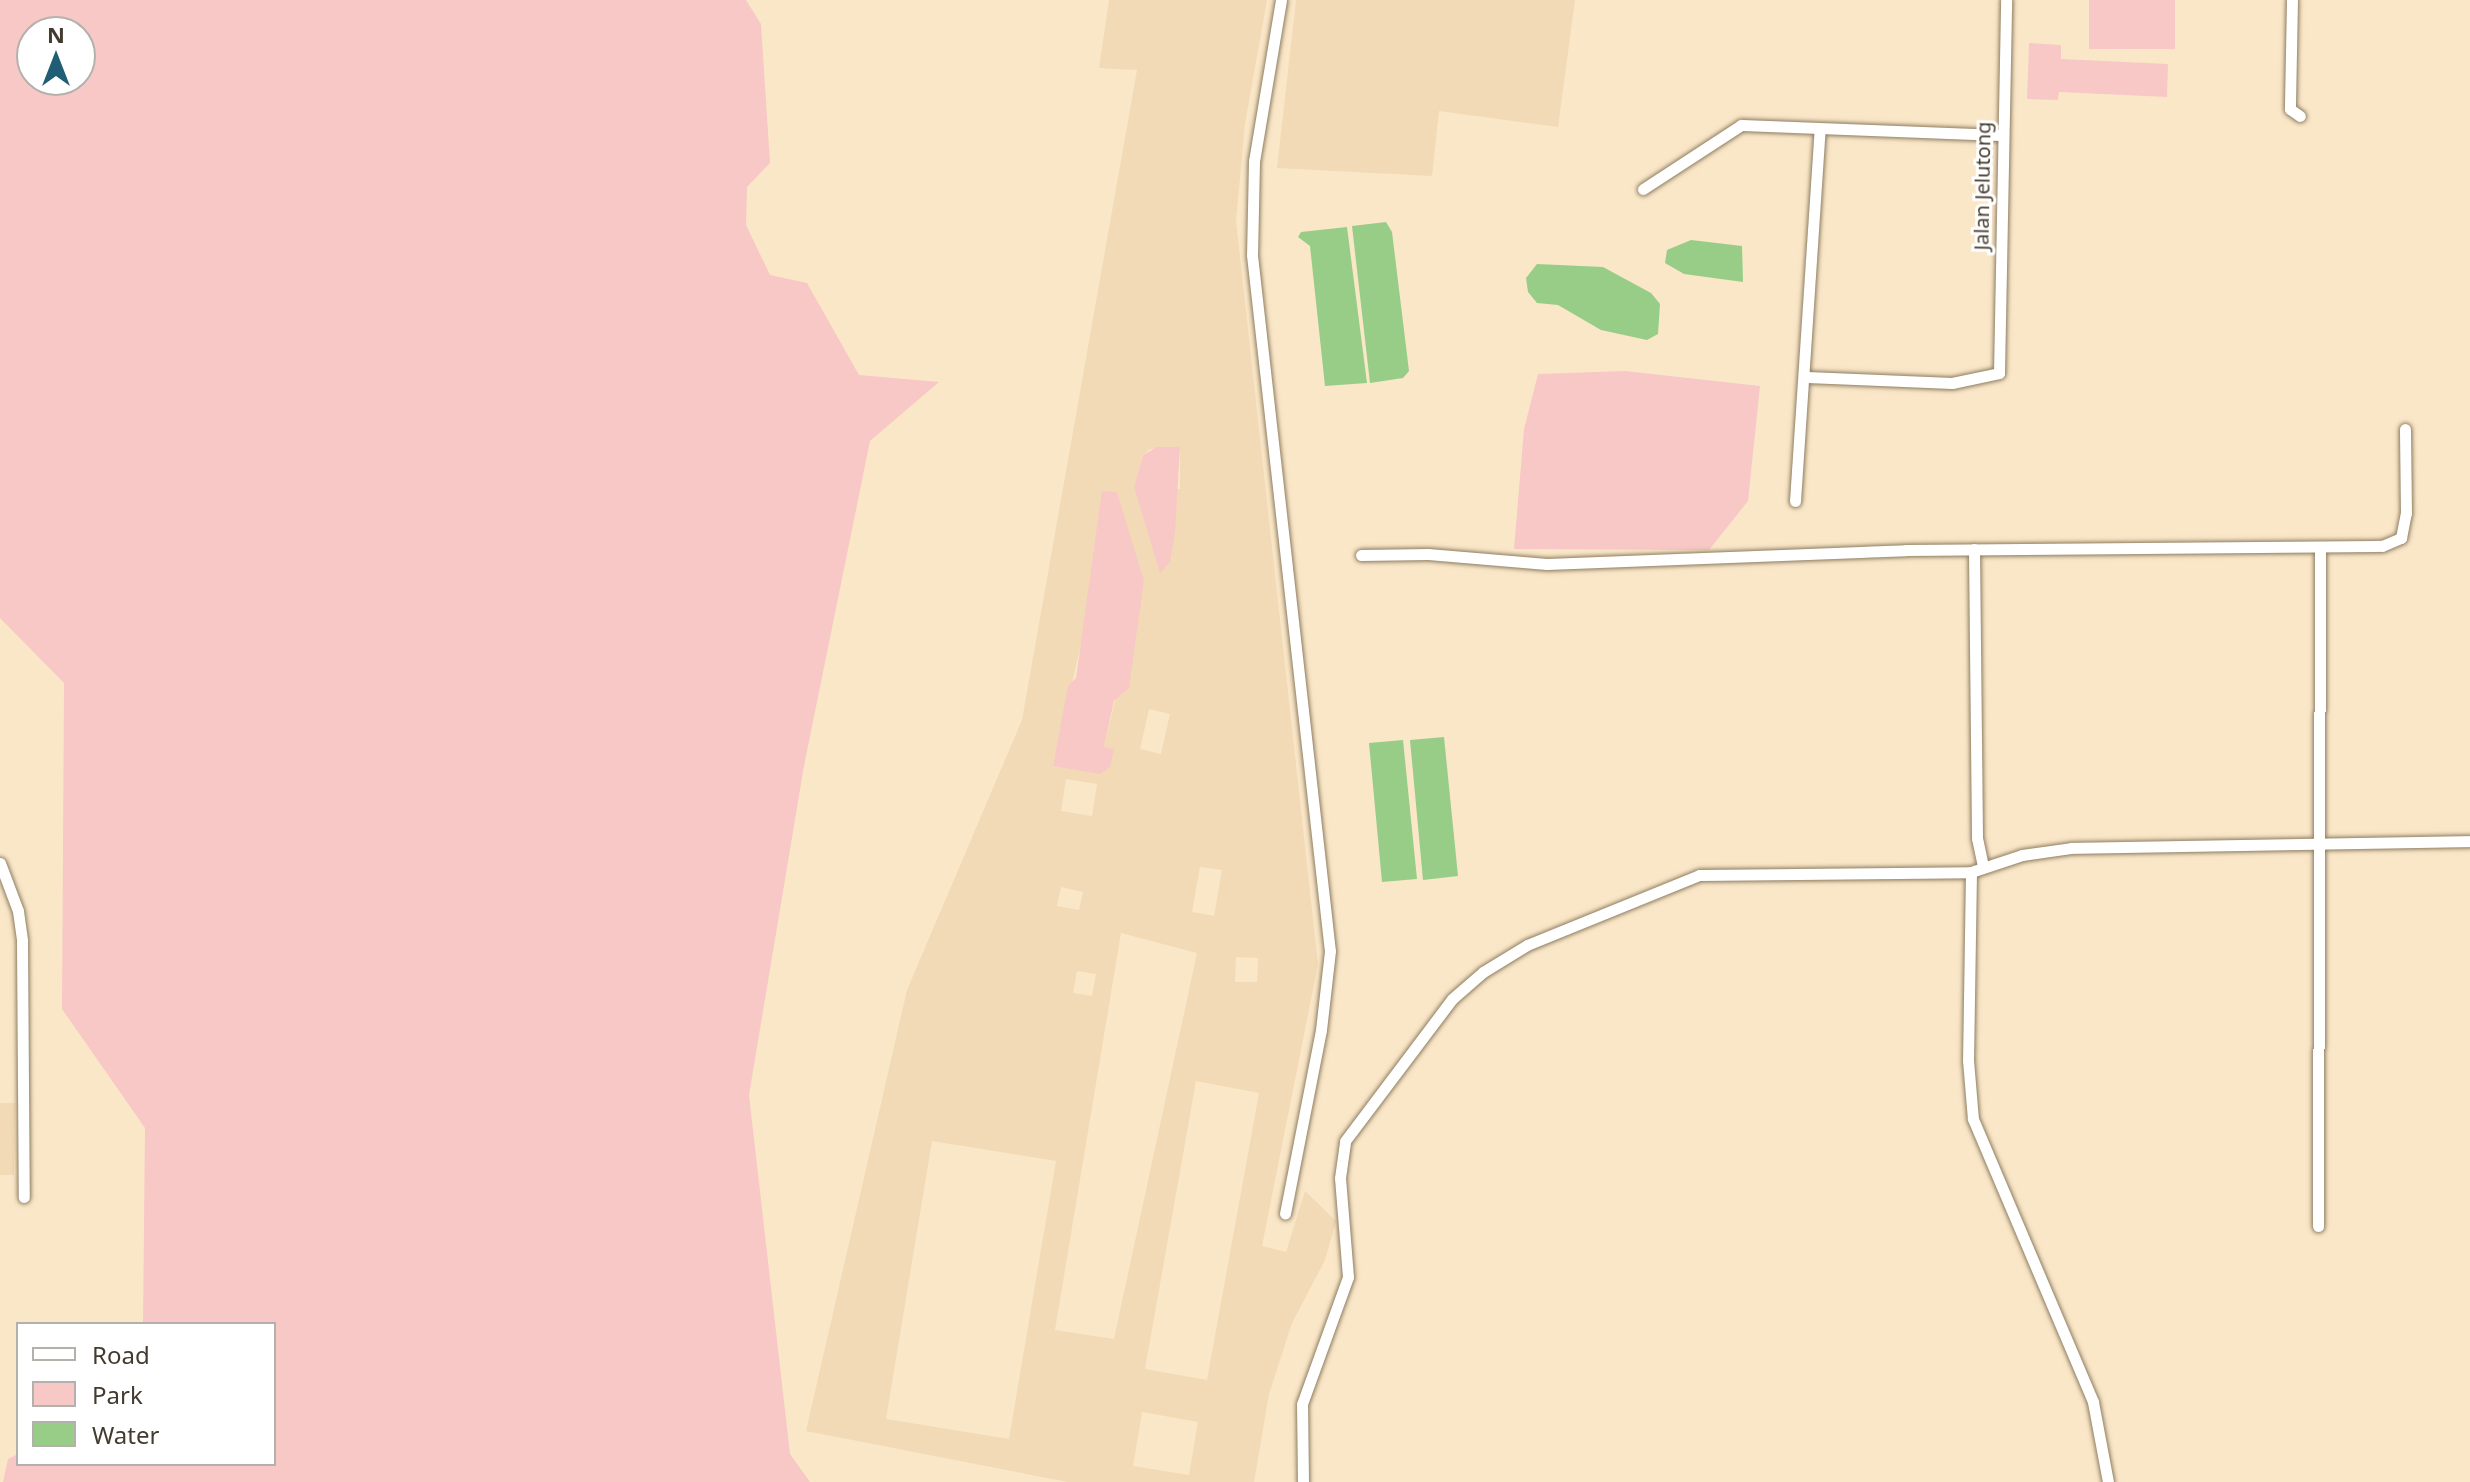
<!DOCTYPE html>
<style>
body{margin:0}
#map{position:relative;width:2470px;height:1482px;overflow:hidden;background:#fae7c8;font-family:"Noto Sans",sans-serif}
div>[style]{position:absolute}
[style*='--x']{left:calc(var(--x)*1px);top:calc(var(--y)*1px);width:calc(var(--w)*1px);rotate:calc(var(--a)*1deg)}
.built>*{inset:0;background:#f1dab5}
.green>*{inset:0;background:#f8c8c6}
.water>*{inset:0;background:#98cd87}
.roads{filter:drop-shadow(0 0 2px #8e7d61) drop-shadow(0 0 2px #8e7d61)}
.minor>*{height:11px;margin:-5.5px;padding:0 5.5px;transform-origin:5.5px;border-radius:5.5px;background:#fff}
span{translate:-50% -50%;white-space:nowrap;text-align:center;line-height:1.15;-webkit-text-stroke:6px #fff;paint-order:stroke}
.street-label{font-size:20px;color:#433b2f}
.legend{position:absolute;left:16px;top:1322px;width:260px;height:144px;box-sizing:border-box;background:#fff;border:2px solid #b4b1ac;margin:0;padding:10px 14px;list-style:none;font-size:24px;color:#433b2f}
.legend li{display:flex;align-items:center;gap:16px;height:40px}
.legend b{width:40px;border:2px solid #b4b1ac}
.north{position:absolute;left:16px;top:16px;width:80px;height:80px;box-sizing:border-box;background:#fff;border:2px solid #b4b1ac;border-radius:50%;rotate:0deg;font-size:22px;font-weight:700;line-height:32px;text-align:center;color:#433b2f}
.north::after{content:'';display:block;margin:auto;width:28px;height:36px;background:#215e75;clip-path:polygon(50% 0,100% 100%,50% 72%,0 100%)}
</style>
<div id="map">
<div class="built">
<div style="clip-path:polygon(evenodd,1109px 0,1267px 0,1245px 124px,1236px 221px,1318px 964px,1262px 1246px,1286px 1252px,1305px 1191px,1336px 1221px,1325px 1260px,1292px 1323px,1269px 1394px,1254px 1482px,1068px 1482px,806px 1431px,907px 990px,1022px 720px,1137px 70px,1099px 68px,1109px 0,1180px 447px,1180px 489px,1134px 487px,1143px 455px,1150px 449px,1180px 447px,1109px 0,1116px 492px,1144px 580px,1104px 747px,1113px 749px,1053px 765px,1116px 492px,1109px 0,1149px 709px,1170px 714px,1161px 754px,1140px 749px,1149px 709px,1109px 0,1066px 779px,1097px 784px,1092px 816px,1061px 811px,1066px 779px,1109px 0,1200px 867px,1222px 870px,1214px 916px,1192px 912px,1200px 867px,1109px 0,1061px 887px,1083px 892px,1079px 910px,1057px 906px,1061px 887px,1109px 0,1121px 933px,1197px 953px,1114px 1339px,1055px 1330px,1121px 933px,1109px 0,1236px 957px,1258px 958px,1257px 982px,1235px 982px,1236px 957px,1109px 0,1077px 971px,1096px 974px,1092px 996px,1073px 993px,1077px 971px,1109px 0,1196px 1081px,1259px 1093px,1207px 1380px,1145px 1369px,1196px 1081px,1109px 0,932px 1141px,1056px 1161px,1009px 1439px,886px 1419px,932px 1141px,1109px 0,1142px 1412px,1198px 1422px,1189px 1475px,1133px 1466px,1142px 1412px)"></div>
<div style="clip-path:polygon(1296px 0,1575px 0,1558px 127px,1439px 111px,1432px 176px,1277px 168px)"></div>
<div style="clip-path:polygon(0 1103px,15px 1103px,14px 1175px,0 1175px)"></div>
</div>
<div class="green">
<div style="clip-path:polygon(evenodd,0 0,746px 0,761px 24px,770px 163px,747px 187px,746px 225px,770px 275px,807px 283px,859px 375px,939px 382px,870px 441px,804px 766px,749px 1095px,790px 1454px,810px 1482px,3px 1482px,8px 1459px,18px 1454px,18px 1464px,274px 1464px,274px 1324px,143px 1324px,145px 1128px,62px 1009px,64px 683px,0 618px,0 0,32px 32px,80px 32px,80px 80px,32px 80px,32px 32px)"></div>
<div style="clip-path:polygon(2089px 0,2175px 0,2175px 49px,2089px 49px)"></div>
<div style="clip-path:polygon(2029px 43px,2061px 45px,2061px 59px,2168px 64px,2167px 97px,2059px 92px,2058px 100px,2027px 99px)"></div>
<div style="clip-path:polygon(1625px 371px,1760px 386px,1748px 501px,1709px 550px,1514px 549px,1524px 429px,1538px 374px)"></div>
<div style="clip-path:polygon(1157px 447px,1180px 447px,1175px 532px,1170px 562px,1160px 573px,1134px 487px,1143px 455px)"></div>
<div style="clip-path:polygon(1102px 491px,1117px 492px,1144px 580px,1129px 688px,1114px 701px,1104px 747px,1114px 749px,1110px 767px,1100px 774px,1053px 766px,1068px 686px,1076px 678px)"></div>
</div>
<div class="water">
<div style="clip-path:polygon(1386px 222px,1392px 232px,1409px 371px,1403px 378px,1370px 383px,1352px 226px)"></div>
<div style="clip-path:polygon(1347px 227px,1367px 383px,1325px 386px,1310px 246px,1298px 237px,1301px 232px)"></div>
<div style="clip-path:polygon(1691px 240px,1742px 246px,1743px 282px,1684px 274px,1665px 263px,1667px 250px)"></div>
<div style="clip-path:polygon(1537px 264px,1603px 267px,1651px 293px,1660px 304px,1658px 334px,1647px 340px,1601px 330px,1558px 305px,1537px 303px,1528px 292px,1526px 278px)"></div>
<div style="clip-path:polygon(1444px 737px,1458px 876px,1423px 880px,1410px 740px)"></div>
<div style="clip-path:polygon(1403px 740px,1417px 879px,1382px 882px,1369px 743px)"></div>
</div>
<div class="roads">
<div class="minor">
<div style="--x:1281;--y:0;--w:163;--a:99.5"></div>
<div style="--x:1254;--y:161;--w:94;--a:91.2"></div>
<div style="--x:1252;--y:255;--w:700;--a:83.61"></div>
<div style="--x:1330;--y:951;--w:80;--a:96.5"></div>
<div style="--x:1321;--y:1030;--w:187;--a:101.1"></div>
<div style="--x:2292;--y:0;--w:109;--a:91.1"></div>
<div style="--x:2290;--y:109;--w:12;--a:35"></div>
<div style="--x:1643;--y:189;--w:117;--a:-33.1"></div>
<div style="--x:1741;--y:125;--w:260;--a:2.2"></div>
<div style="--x:1807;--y:377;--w:145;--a:2.4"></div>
<div style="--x:1952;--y:383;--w:48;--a:-12"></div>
<div style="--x:1999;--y:373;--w:373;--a:-88.9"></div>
<div style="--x:1795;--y:501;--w:373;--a:-86.2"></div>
<div style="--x:1974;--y:549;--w:289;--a:89.4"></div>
<div style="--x:1977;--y:838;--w:30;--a:78"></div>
<div style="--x:1361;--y:555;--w:67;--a:-0.9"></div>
<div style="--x:1428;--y:554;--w:119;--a:4.8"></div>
<div style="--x:1547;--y:564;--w:359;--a:-2.2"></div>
<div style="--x:1906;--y:550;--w:476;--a:-0.5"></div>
<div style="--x:2382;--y:546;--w:21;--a:-23"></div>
<div style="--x:2401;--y:538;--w:25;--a:-79"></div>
<div style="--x:2406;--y:513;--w:84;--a:-90.7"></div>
<div style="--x:0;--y:863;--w:51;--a:69.4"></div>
<div style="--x:18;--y:911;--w:30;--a:82"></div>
<div style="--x:22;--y:941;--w:256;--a:89.6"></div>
<div style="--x:1971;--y:872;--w:188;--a:90.9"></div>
<div style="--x:1968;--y:1060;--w:59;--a:85.2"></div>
<div style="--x:1973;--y:1119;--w:307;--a:67"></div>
<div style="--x:2093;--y:1402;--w:81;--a:79.4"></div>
<div style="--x:2318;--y:1226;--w:677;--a:-89.83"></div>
<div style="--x:1303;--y:1482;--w:78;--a:-90.7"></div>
<div style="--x:1302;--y:1404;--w:135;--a:-70.1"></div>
<div style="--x:1348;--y:1277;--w:99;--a:-94.6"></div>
<div style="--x:1340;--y:1178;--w:37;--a:-82"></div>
<div style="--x:1345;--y:1141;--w:178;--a:-53"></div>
<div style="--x:1452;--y:999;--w:41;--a:-41.1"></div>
<div style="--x:1483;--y:972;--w:52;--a:-31.5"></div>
<div style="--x:1527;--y:945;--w:186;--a:-22.1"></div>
<div style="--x:1699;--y:875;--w:272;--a:-0.6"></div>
<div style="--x:1971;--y:872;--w:54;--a:-18.4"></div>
<div style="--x:2022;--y:855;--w:49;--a:-8.1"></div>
<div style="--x:2071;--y:848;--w:399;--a:-1"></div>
</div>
</div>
<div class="street-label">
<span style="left:1982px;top:186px;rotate:-89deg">Jalan Jelutong</span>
</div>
<ul class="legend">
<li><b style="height:10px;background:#fff"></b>Road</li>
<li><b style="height:22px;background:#f8c8c6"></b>Park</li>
<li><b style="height:22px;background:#98cd87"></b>Water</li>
</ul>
<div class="north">N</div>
</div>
